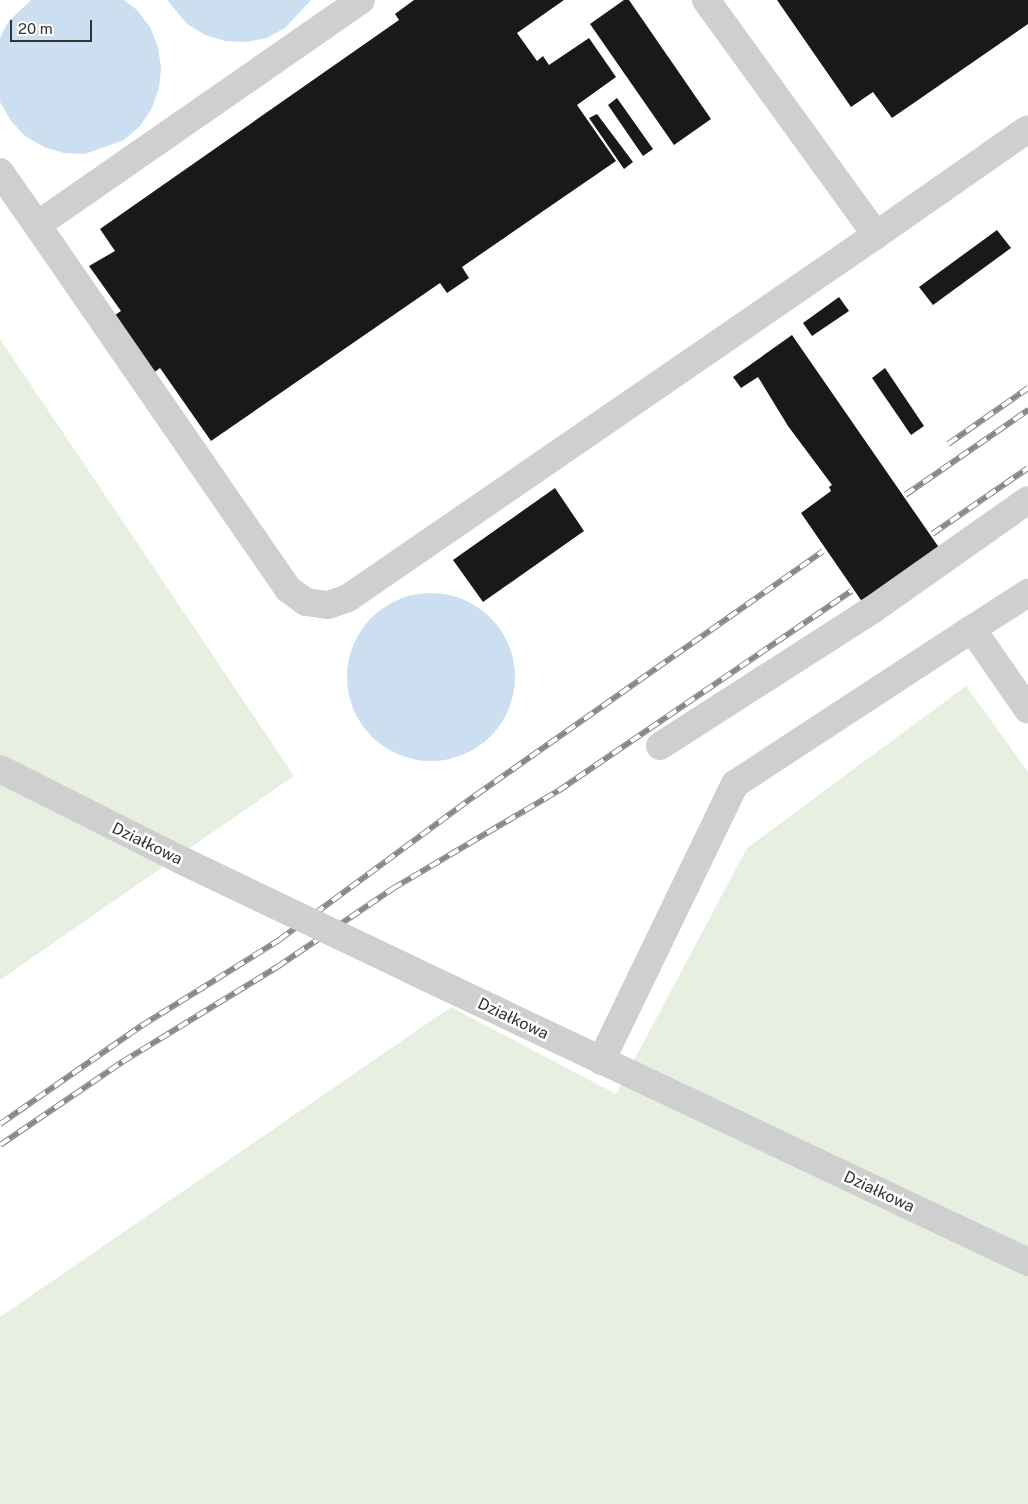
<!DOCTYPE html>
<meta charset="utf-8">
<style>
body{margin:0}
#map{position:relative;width:1028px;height:1504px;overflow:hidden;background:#fff;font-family:"Public Sans",sans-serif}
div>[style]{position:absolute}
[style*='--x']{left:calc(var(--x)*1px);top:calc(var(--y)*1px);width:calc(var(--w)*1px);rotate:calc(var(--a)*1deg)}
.green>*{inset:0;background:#e7f0e0}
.water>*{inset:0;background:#ccdff0}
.round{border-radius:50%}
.building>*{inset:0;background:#191919}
.minor>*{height:28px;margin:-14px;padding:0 14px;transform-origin:14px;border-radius:14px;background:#cfcfcf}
.rail>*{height:5.5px;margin-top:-2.75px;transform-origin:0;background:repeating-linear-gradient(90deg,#fff 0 11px,#878787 0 22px);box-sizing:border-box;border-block:1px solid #878787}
.minor-bridge>*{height:28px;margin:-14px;padding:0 14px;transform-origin:14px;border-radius:14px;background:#cfcfcf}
span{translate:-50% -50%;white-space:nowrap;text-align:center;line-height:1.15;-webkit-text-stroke:5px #fff;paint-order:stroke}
.street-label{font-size:16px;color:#323232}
.scale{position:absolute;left:10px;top:20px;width:82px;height:22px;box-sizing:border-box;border:2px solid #323232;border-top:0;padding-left:6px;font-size:15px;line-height:18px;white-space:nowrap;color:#323232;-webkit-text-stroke:4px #fff;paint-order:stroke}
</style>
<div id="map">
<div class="green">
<div style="clip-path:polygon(0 339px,294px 776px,0 980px)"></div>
<div style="clip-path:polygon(966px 686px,1028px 772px,1028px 1504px,0 1504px,0 1317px,451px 1007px,616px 1094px,747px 848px)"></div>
</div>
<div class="water">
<div style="clip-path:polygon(31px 0,124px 0,137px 10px,150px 27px,158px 47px,161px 68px,159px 88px,152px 108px,140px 126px,124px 140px,85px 154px,64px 153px,44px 147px,25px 136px,11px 121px,0 102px,0 38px,8px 22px)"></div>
<div style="clip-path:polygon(167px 0,311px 0,285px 28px,267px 38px,246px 42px,225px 41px,205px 35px,187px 24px)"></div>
<div class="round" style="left:347px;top:593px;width:168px;height:168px"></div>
</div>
<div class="building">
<div style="clip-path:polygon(414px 0,564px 0,517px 33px,537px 61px,543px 56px,549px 65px,589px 38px,616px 77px,577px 105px,616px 161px,462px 267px,469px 278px,447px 293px,440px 283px,211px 441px,160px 368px,152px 374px,112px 317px,121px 311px,89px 266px,115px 251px,100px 229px,399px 20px,395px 14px)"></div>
<div style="clip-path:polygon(624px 0,629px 0,711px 119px,674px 145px,590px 24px)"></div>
<div style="clip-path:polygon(777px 0,1028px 0,1028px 24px,892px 118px,873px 92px,851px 107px)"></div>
<div style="clip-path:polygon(617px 98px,653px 149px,643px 156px,608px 105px)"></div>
<div style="clip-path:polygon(597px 114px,633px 162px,624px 169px,589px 118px)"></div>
<div style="clip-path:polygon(997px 230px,1011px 248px,933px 305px,919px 287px)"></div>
<div style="clip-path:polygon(839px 297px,849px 311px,812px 336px,803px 323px)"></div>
<div style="clip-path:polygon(792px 335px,940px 549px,863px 603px,801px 513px,831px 491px,829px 487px,832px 485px,788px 426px,758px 377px,741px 388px,733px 377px)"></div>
<div style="clip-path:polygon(885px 368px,924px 426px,911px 435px,872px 378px)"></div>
<div style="clip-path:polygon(555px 488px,584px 531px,483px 602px,453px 560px)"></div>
</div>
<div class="minor">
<div style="--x:361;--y:0;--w:394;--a:145.2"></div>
<div style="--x:37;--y:225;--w:442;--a:55.4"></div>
<div style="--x:288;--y:589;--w:22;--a:36"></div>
<div style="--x:306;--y:602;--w:22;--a:8"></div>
<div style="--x:328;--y:605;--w:21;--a:-19"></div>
<div style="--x:348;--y:598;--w:641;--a:-34.51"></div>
<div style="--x:706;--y:0;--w:290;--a:54.1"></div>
<div style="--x:876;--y:235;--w:185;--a:-34.9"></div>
<div style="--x:0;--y:172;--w:65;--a:55.1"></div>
<div style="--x:972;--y:629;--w:67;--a:-32.7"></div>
<div style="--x:660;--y:746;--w:252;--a:-32.7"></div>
<div style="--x:872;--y:610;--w:191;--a:-35.2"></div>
<div style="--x:0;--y:769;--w:207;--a:26.7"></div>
<div style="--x:411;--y:970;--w:683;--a:25.33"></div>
<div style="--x:601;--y:1061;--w:308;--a:-64.2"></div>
<div style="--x:735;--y:784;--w:283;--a:-33.2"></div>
<div style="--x:972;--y:629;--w:98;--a:55.3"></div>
</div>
<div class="rail">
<div style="--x:948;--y:444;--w:98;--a:-35"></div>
<div style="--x:905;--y:495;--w:150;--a:-34.6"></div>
<div style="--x:932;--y:534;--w:116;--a:-34.5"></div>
<div style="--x:0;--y:1124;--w:172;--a:-34.8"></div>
<div style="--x:141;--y:1026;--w:163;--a:-31.9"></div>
<div style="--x:279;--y:940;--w:245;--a:-36.4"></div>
<div style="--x:476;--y:795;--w:424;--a:-35.1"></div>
<div style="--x:0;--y:1145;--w:148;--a:-34.2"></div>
<div style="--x:122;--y:1062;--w:182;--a:-31.5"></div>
<div style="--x:277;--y:967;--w:139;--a:-34.1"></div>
<div style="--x:392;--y:889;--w:193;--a:-30.6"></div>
<div style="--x:558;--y:791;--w:355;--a:-34.3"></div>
</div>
<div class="minor-bridge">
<div style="--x:185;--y:862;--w:250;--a:25.5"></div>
</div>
<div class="street-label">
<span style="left:147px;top:844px;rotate:26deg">Działkowa</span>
<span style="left:513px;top:1019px;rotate:25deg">Działkowa</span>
<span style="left:879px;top:1192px;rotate:25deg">Działkowa</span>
</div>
<div class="scale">20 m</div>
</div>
